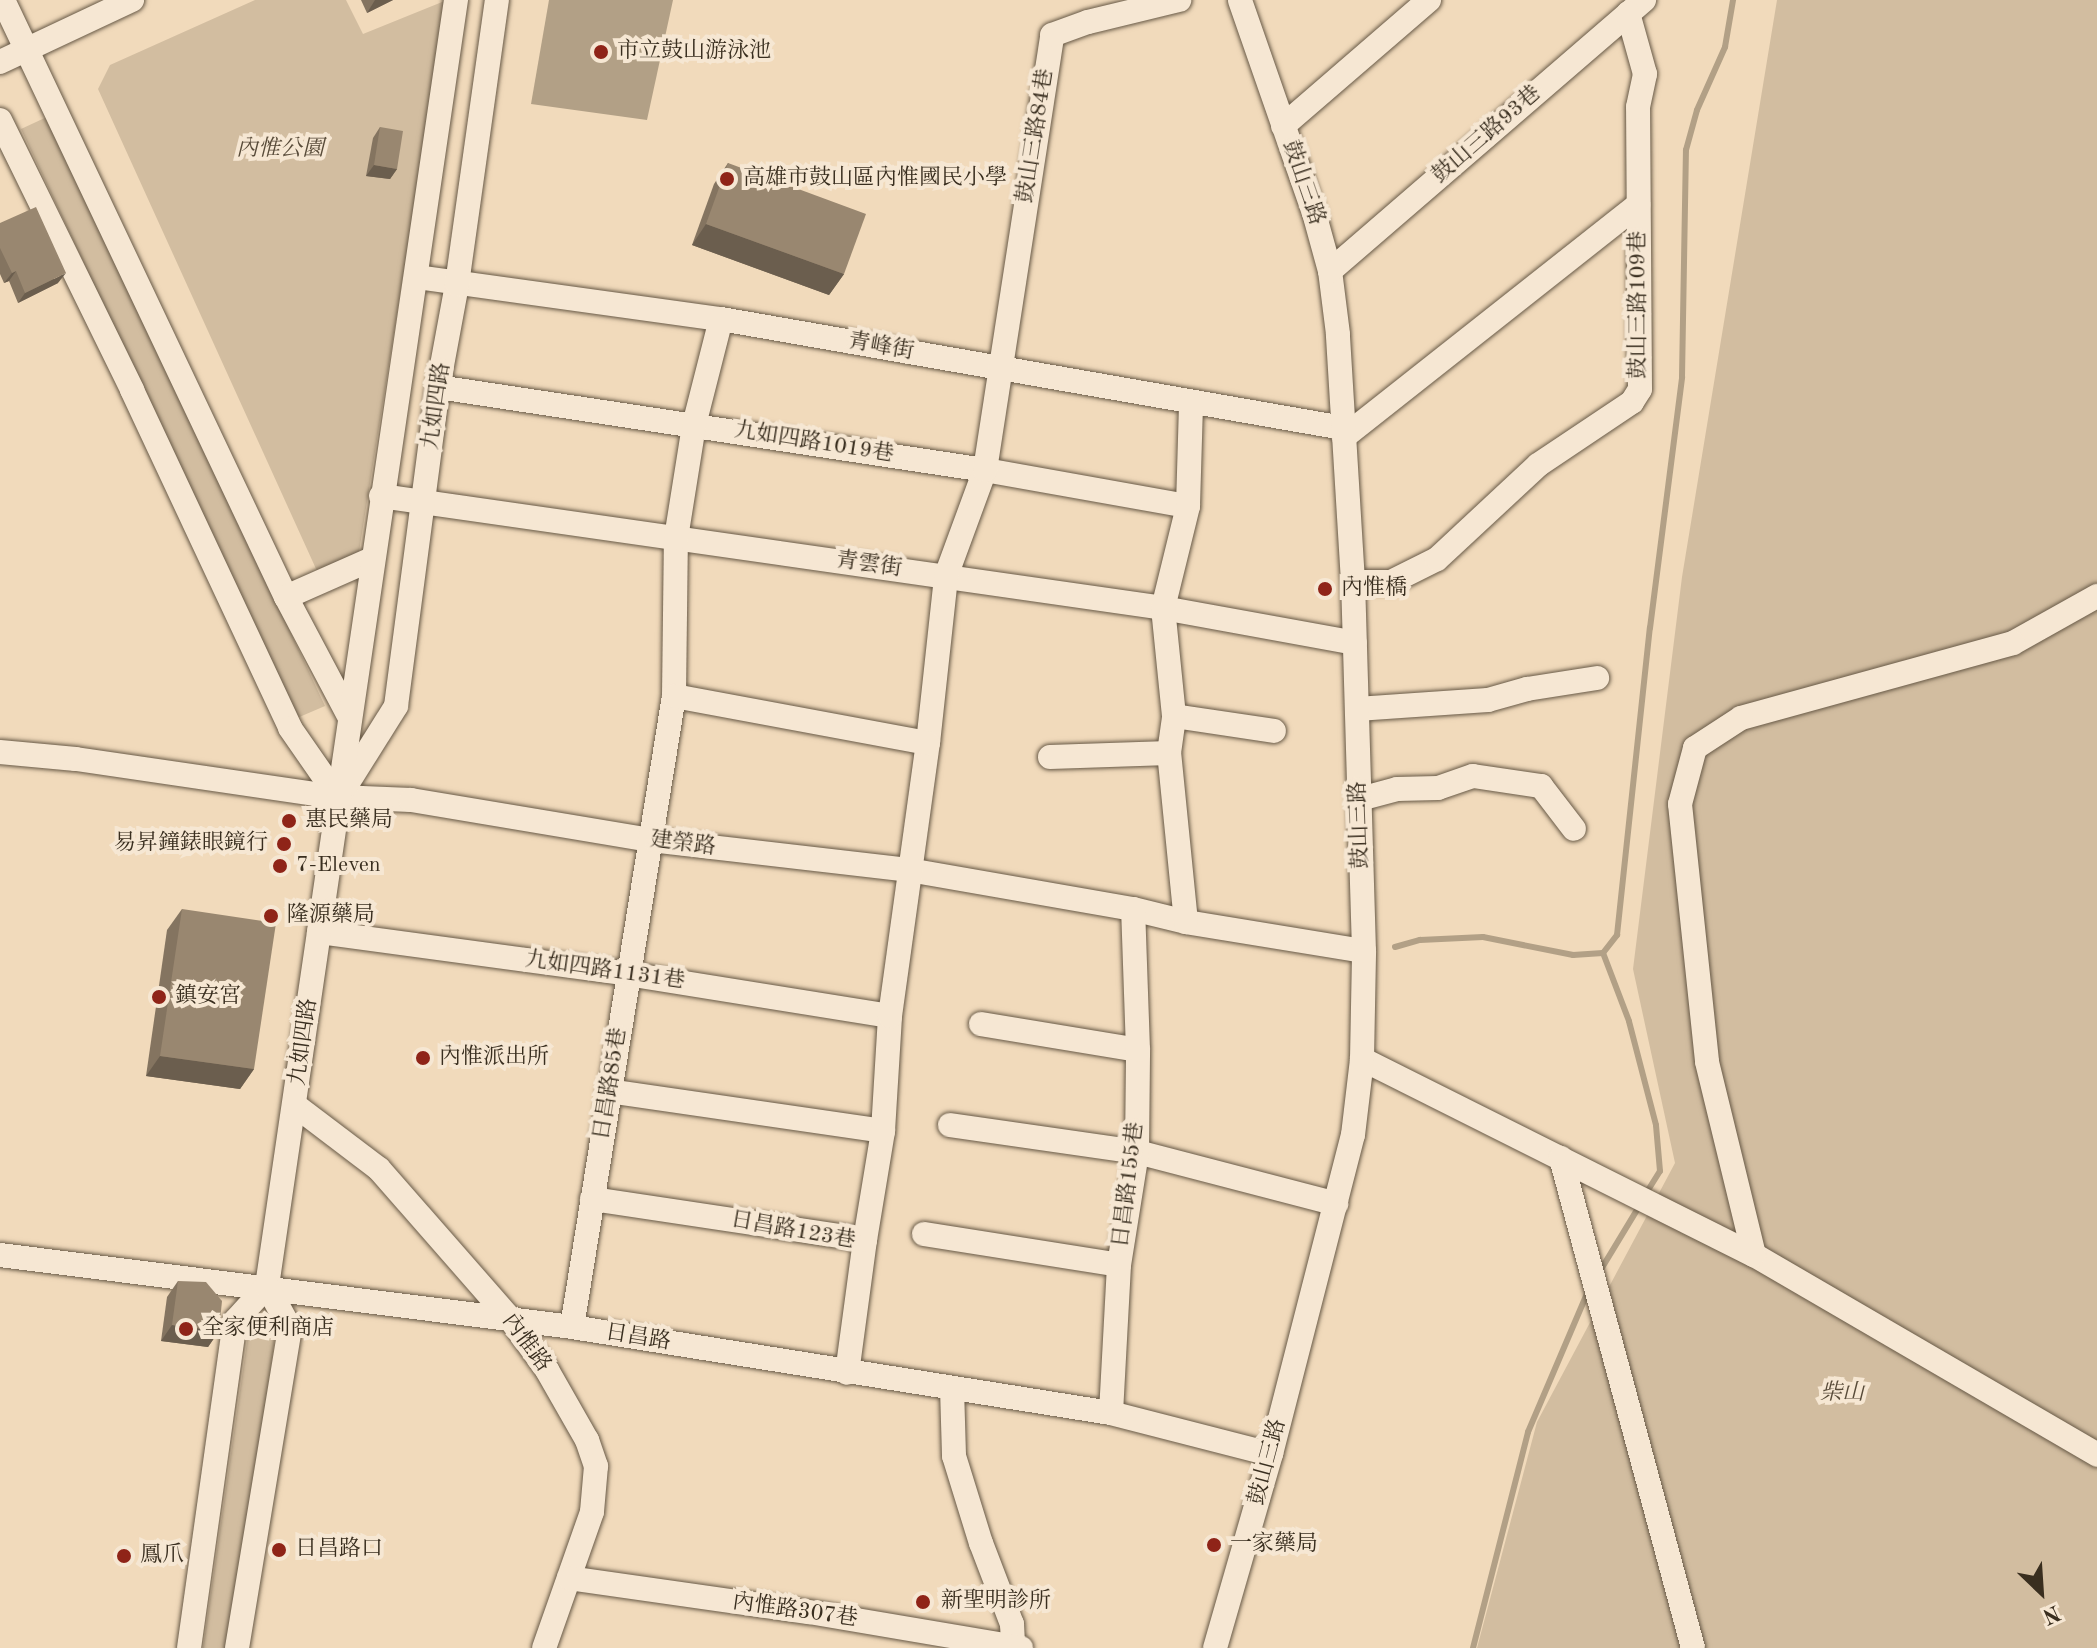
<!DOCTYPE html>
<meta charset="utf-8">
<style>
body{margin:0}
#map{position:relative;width:2097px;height:1648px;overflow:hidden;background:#f1dabb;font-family:"Old Standard TT","Noto Serif TC",serif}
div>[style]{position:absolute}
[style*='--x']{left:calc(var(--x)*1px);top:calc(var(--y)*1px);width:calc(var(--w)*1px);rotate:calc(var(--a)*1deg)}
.green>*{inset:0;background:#d2bda0}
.water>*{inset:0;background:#b2a086}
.stream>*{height:6px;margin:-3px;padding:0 3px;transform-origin:3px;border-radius:3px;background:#b2a086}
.roads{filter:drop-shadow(0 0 2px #675946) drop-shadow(0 0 2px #675946)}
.minor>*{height:24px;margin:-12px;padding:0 12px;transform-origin:12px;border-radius:12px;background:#f6e7d3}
.wall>*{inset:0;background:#847460}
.shaded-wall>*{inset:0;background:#6b5e4e}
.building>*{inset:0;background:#998770}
.dots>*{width:22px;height:22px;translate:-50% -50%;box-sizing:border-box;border:4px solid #f6e7d3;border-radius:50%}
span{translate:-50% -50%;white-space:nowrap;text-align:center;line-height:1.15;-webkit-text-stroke:8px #f6e7d3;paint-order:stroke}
.poi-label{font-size:22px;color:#392e1f}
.left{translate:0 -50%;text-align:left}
.right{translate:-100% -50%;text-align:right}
.street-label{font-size:22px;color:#392e1f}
.park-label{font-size:22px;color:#584b39;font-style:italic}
.north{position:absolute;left:2001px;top:1552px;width:80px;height:80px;-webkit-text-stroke:6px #f6e7d3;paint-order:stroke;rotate:155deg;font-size:22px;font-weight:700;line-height:32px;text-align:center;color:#392e1f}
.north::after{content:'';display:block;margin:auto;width:28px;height:36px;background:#392e1f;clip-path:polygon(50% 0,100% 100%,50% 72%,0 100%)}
</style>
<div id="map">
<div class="green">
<div style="clip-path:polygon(255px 0,346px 0,363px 34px,447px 0,359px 552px,317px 571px,98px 89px,110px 65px)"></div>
<div style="clip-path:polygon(1777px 0,2097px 0,2097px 1648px,1477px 1648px,1537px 1422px,1675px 1163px,1633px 969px,1682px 577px)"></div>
<div style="clip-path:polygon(49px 116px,325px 706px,297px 718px,21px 129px)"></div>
<div style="clip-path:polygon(248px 1335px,275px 1338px,230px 1648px,203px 1648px)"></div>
</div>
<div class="water">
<div style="clip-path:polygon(549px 0,673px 0,647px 120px,531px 104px)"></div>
</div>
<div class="stream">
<div style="--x:1395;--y:947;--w:26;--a:-16"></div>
<div style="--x:1420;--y:940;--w:63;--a:-2.7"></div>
<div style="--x:1483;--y:937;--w:92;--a:11.3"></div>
<div style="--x:1573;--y:955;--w:30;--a:-4"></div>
<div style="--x:1645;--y:1195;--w:28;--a:-58"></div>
<div style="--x:1660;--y:1171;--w:46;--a:-95"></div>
<div style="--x:1656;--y:1125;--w:107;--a:-104.6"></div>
<div style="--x:1629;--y:1021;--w:73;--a:-110.9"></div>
<div style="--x:1603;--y:953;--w:23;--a:-52"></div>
<div style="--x:1617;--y:935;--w:309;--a:-83.9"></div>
<div style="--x:1650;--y:628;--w:253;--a:-82.7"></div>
<div style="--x:1682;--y:377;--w:227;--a:-89"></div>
<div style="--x:1686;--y:150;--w:41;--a:-74.6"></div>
<div style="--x:1697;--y:110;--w:69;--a:-66"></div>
<div style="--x:1725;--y:47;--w:48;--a:-80.3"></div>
<div style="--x:1600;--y:1271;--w:77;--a:-58.8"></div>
<div style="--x:1473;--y:1648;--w:223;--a:-75.7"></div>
<div style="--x:1528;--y:1432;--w:153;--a:-66.9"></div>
</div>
<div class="roads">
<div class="minor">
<div style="--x:3;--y:0;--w:661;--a:64.64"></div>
<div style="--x:286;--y:597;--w:135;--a:62.1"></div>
<div style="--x:0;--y:62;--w:146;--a:-25.2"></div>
<div style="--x:0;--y:120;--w:301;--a:63.9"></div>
<div style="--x:132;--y:390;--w:373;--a:64.9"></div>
<div style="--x:290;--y:728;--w:84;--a:55.2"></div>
<div style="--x:1283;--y:126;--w:193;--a:-40.8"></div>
<div style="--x:1330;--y:271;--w:415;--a:-40.8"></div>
<div style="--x:417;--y:277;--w:307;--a:7.9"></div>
<div style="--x:721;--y:319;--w:631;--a:9.94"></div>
<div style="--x:438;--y:387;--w:553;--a:8.63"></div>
<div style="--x:985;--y:470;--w:206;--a:10.1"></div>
<div style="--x:1344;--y:437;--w:375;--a:-38.3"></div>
<div style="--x:381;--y:496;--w:790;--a:8.15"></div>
<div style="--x:1163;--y:608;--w:195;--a:10.3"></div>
<div style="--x:1353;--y:582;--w:38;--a:0"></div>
<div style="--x:1391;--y:582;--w:51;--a:-26.6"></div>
<div style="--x:1437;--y:559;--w:138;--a:-42.9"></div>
<div style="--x:1538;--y:465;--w:113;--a:-33.8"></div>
<div style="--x:1632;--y:402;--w:15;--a:-58"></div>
<div style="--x:1640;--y:389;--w:282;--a:-90.4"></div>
<div style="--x:1638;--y:107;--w:34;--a:-78"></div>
<div style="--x:1645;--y:74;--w:63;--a:-105.6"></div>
<div style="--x:2097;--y:596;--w:96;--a:150.8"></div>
<div style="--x:2013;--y:643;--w:282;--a:164.6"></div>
<div style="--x:1741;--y:718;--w:55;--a:146.9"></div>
<div style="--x:1695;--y:748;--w:58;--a:105"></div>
<div style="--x:1680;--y:804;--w:259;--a:84"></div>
<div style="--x:1707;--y:1062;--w:199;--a:76.3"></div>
<div style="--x:1754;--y:1255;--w:397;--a:30.2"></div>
<div style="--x:286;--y:597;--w:94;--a:-23.8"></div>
<div style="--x:674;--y:696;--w:158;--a:-89.3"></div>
<div style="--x:676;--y:538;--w:114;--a:-80.9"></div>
<div style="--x:694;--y:425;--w:109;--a:-75.7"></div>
<div style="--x:1357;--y:709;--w:131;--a:-3.9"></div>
<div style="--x:1488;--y:700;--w:41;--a:-15.8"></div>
<div style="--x:1527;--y:689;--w:71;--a:-8.9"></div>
<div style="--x:1174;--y:716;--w:101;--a:8.5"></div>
<div style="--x:0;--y:752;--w:76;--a:5.3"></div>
<div style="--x:76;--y:759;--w:265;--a:8.3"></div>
<div style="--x:338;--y:797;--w:73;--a:2.4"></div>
<div style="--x:411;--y:800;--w:242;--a:9.5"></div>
<div style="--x:650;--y:840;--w:261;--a:6.6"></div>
<div style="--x:909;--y:870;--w:227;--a:9.9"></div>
<div style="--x:1133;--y:909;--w:55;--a:13.8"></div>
<div style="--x:1186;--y:922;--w:180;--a:9.3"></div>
<div style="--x:1050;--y:757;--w:119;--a:-1.9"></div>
<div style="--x:344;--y:789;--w:98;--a:-57.9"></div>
<div style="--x:396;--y:706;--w:322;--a:-82.5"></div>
<div style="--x:438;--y:387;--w:105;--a:-79.5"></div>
<div style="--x:457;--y:284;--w:287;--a:-82"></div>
<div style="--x:1360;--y:799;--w:38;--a:-15"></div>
<div style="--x:1397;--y:789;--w:41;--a:-1.4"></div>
<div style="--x:1438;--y:788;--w:37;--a:-19"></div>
<div style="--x:1473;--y:776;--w:69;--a:8.4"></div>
<div style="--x:1541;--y:786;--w:54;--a:52.5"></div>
<div style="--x:1186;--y:922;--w:170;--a:-95.7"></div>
<div style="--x:1169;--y:753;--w:37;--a:-82"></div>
<div style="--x:1174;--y:716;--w:109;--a:-95.8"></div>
<div style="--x:1163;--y:608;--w:105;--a:-76.2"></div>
<div style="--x:1188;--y:506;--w:103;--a:-88.3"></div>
<div style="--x:319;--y:932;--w:312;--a:7.7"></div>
<div style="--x:628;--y:974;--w:265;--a:9.1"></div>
<div style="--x:981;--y:1024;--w:159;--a:9.4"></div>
<div style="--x:1362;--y:1059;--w:438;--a:26.6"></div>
<div style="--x:609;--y:1091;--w:277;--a:8.3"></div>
<div style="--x:296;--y:1106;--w:104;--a:37.2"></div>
<div style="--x:379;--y:1169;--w:201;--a:48.8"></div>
<div style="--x:511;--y:1320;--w:62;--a:54.2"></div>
<div style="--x:547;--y:1370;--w:81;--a:60.3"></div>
<div style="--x:587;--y:1440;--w:28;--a:71"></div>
<div style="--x:596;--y:1466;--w:46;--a:95"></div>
<div style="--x:592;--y:1512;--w:144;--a:109.4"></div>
<div style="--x:950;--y:1125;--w:189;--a:8.2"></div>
<div style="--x:1137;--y:1152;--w:206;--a:14.6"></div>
<div style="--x:1561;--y:1158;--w:507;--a:74.92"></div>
<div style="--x:592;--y:1199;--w:276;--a:8.5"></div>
<div style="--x:865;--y:1240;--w:134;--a:97.7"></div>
<div style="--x:924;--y:1234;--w:197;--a:9"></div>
<div style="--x:865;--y:1240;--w:110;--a:-80.6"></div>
<div style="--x:883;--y:1131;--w:115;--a:-86.5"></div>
<div style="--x:890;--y:1016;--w:276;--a:-82.1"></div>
<div style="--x:928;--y:743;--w:168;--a:-83.8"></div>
<div style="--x:946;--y:576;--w:113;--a:-69.8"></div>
<div style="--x:985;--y:470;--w:440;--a:-81.2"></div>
<div style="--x:1052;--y:35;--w:38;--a:-20"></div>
<div style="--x:1088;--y:22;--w:94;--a:-13.6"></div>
<div style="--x:0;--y:1255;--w:577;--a:7.17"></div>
<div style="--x:572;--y:1327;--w:546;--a:9.07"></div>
<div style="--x:1111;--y:1413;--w:165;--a:14.4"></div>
<div style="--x:572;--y:1327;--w:639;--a:-80.82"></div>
<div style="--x:674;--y:696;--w:258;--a:10.5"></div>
<div style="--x:952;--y:1388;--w:68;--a:88.3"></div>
<div style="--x:954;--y:1456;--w:91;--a:72.8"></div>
<div style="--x:981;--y:1543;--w:87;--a:69.1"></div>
<div style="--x:1012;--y:1624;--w:22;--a:87"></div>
<div style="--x:1111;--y:1413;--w:148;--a:-86.9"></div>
<div style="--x:1119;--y:1265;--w:114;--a:-80.9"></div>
<div style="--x:1137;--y:1152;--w:102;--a:-89.4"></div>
<div style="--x:1138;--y:1050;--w:141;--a:-92"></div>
<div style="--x:569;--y:1578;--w:242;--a:8.1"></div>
<div style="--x:809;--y:1612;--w:215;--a:9.6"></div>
<div style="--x:189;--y:1648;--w:330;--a:-82"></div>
<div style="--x:235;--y:1321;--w:47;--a:-47.6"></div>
<div style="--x:267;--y:1286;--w:1300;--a:-81.64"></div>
<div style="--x:237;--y:1648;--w:324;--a:-80.6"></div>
<div style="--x:290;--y:1328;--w:48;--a:-118.7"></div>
<div style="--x:1215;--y:1648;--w:202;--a:-73.9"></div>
<div style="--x:1271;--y:1454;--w:329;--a:-75.6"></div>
<div style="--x:1353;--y:1135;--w:77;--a:-83.2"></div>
<div style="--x:1362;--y:1059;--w:108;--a:-88.9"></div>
<div style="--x:1364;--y:951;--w:369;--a:-91.7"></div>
<div style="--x:1353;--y:582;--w:248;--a:-93.5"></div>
<div style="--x:1338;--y:334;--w:64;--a:-97.2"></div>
<div style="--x:1330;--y:271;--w:60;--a:-105.4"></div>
<div style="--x:1314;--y:213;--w:225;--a:-109.2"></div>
</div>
</div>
<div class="wall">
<div style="clip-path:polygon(361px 0,393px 0,367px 13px)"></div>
<div style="clip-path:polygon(380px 127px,397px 169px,390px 179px,366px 176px,373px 138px)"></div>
<div style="clip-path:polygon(728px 163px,844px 274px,829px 295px,692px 245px,714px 184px)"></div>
<div style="clip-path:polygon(0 223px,58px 283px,18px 303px,9px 281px,4px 283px,0 274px)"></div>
<div style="clip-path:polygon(182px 909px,254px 1069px,240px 1089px,146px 1076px,167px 930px)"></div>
<div style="clip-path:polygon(178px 1281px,219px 1331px,208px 1347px,161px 1341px,167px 1297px)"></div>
</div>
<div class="shaded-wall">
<div style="clip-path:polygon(375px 0,393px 0,367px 13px)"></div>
<div style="clip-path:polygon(374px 165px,397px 169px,390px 179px,366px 176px)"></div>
<div style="clip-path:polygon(706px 224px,844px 274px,829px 295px,692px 245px)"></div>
<div style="clip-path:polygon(16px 271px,9px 281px,4px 283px,12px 273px)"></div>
<div style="clip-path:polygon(66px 273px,58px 283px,18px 303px,25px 293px)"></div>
<div style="clip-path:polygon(160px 1056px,254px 1069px,240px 1089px,146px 1076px)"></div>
<div style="clip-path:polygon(172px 1325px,219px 1331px,208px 1347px,161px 1341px)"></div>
</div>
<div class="building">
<div style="clip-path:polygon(380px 127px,403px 131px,397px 169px,374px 165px)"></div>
<div style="clip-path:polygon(728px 163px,866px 214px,844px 274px,706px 224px)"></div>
<div style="clip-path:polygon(36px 207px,66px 273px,25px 293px,16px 271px,12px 273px,0 248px,0 223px)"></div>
<div style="clip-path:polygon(182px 909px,276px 923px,254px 1069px,160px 1056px)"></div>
<div style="clip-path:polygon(178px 1281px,206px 1282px,222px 1301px,219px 1331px,172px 1325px)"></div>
</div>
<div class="dots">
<div style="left:601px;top:52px;background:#8f2418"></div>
<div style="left:727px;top:179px;background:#8f2418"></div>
<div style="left:1325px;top:589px;background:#8f2418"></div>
<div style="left:289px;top:821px;background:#8f2418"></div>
<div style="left:284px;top:844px;background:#8f2418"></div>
<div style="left:280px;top:866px;background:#8f2418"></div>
<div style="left:271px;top:916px;background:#8f2418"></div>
<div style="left:159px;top:997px;background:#8f2418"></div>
<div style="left:423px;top:1058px;background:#8f2418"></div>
<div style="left:186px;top:1329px;background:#8f2418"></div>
<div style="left:1214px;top:1545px;background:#8f2418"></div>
<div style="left:279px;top:1550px;background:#8f2418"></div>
<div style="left:124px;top:1556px;background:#8f2418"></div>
<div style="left:923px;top:1602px;background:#8f2418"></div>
</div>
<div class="poi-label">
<span class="left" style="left:617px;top:52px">市立鼓山游泳池</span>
<span class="left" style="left:743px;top:179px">高雄市鼓山區內惟國民小學</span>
<span class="left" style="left:1341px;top:589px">內惟橋</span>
<span class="left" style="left:305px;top:821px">惠民藥局</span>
<span class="right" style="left:268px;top:844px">易昇鐘錶眼鏡行</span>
<span class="left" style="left:296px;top:866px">7-Eleven</span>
<span class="left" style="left:287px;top:916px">隆源藥局</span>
<span class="left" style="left:175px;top:997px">鎮安宮</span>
<span class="left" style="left:439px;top:1058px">內惟派出所</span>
<span class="left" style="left:202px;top:1329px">全家便利商店</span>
<span class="left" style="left:1230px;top:1545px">一家藥局</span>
<span class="left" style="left:295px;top:1550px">日昌路口</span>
<span class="left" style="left:140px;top:1556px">鳳爪</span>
<span class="left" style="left:941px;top:1602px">新聖明診所</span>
</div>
<div class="street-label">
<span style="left:1487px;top:135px;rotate:-41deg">鼓山三路93巷</span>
<span style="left:1036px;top:136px;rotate:-81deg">鼓山三路84巷</span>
<span style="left:1303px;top:183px;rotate:71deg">鼓山三路</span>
<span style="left:1639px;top:305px;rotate:-90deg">鼓山三路109巷</span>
<span style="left:881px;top:347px;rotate:10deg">青峰街</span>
<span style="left:437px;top:406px;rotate:-82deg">九如四路</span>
<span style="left:814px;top:443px;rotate:9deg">九如四路1019巷</span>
<span style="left:869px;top:565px;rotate:8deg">青雲街</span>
<span style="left:1360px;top:825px;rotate:-92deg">鼓山三路</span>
<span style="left:683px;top:844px;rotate:7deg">建榮路</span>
<span style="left:605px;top:971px;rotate:8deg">九如四路1131巷</span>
<span style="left:304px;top:1042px;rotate:-82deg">九如四路</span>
<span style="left:611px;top:1084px;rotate:-81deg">日昌路85巷</span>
<span style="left:1129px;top:1185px;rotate:-83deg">日昌路155巷</span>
<span style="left:793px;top:1231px;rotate:10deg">日昌路123巷</span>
<span style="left:638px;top:1338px;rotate:9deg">日昌路</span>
<span style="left:526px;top:1343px;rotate:54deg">內惟路</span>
<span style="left:1268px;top:1462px;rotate:-75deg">鼓山三路</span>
<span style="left:795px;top:1611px;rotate:8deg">內惟路307巷</span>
</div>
<div class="park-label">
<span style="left:280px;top:150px">內惟公園</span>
<span style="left:1842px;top:1394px">柴山</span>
</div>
<div class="north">N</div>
</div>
